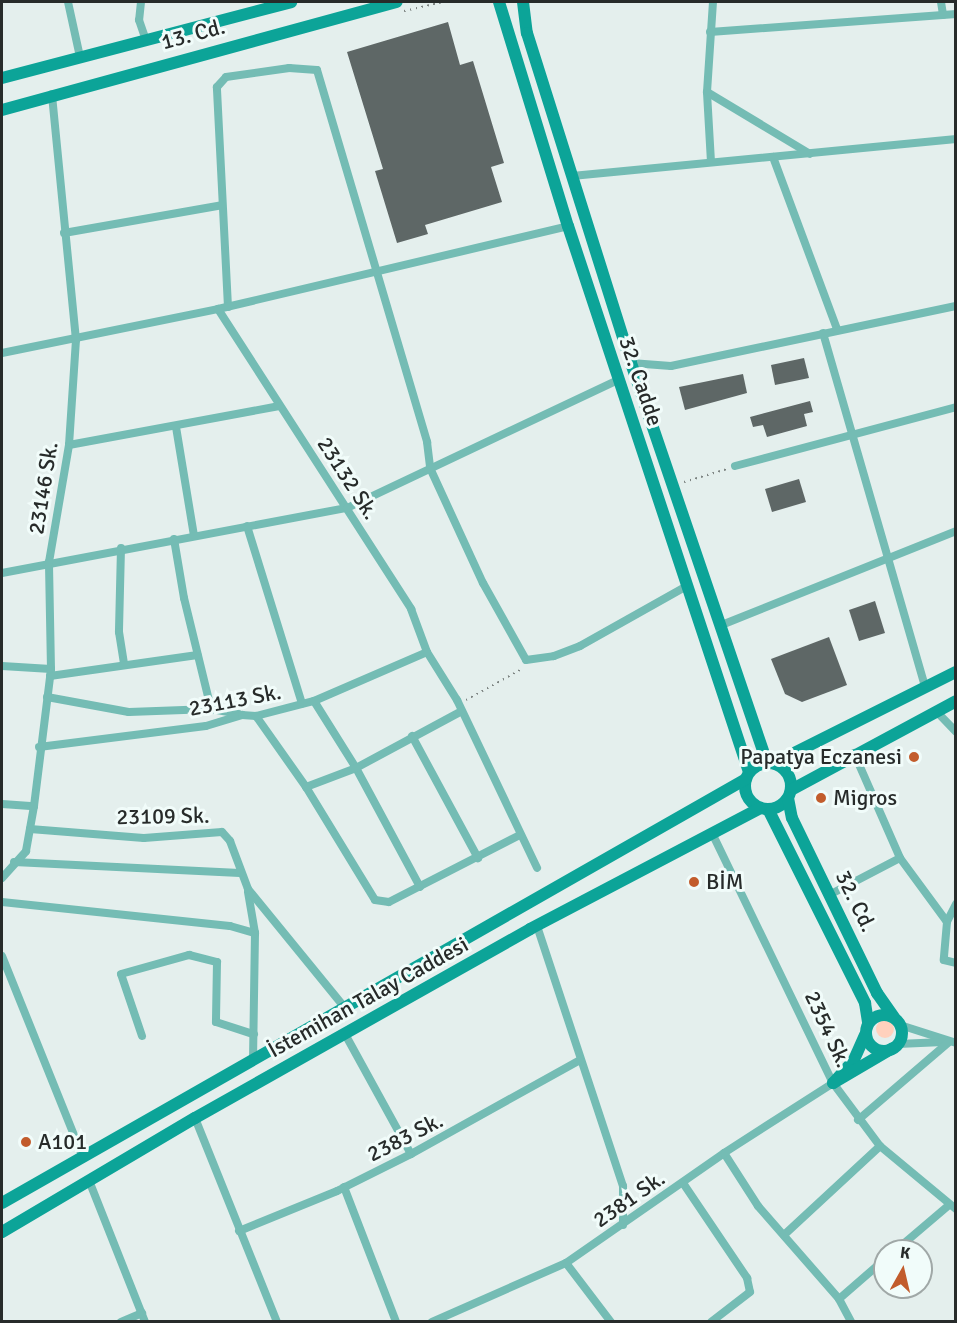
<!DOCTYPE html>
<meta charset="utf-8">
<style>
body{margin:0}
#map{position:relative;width:957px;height:1323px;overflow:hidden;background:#e4efed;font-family:Signika,sans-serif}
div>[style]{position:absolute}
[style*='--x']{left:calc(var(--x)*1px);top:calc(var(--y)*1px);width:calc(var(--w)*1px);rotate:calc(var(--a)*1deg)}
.green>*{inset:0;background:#ffd1bd}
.round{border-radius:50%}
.building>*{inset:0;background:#5e6766}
.path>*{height:2px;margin-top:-1px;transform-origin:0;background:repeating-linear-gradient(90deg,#7d8482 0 1.5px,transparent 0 6px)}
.street>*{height:8px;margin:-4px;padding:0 4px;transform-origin:4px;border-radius:4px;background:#74bcb4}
.secondary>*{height:12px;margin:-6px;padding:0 6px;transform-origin:6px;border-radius:6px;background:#0ca498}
.secondary>.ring{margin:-6px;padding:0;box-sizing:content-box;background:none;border:12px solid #0ca498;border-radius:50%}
.dots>*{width:16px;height:16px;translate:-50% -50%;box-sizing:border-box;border:3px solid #f1fcfa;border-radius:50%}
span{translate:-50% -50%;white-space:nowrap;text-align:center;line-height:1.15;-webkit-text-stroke:6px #f1fcfa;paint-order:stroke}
.street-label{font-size:22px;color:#272b2a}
.poi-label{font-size:22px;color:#272b2a}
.right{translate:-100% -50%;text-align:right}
.left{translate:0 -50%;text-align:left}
.frame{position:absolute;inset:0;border:3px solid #272b2a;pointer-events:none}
.north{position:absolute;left:873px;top:1239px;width:60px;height:60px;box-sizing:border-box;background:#f1fcfa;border:2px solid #a0a8a7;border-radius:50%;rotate:8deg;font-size:16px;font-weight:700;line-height:24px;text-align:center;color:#272b2a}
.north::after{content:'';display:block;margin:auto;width:21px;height:27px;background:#c25c2c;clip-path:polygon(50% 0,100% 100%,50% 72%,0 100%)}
</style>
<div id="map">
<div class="green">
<div class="round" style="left:876px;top:1020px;width:18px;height:18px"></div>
</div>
<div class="building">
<div style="clip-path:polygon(448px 22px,460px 65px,473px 61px,504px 163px,491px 167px,502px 202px,425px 225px,428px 234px,397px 243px,375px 171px,383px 169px,347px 52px)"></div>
<div style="clip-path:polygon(804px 358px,809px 378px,775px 385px,771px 365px)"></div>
<div style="clip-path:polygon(743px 374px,747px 393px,685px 410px,679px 387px)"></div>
<div style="clip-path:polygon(810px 401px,813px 412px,804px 414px,807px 426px,767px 437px,763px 425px,753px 427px,750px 417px)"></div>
<div style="clip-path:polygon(799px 479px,806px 502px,772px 512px,765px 489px)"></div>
<div style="clip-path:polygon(875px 601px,885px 633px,859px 641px,849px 610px)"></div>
<div style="clip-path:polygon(829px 637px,847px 685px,802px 702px,785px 694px,771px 659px)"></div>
</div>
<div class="path">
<div style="--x:404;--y:11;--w:40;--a:-13"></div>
<div style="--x:684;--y:482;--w:45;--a:-16.8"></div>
<div style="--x:466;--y:700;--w:64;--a:-29"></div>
</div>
<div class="street">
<div style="--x:68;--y:2;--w:56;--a:77.7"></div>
<div style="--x:141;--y:2;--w:18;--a:96"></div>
<div style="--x:139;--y:20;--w:21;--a:71"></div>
<div style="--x:941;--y:2;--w:13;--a:81"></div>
<div style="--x:710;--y:32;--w:247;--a:-4.2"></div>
<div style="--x:707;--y:92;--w:120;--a:31"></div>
<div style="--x:773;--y:157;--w:184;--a:69.6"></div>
<div style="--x:711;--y:162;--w:70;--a:-93.3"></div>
<div style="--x:707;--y:92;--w:90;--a:-86.2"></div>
<div style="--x:572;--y:176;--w:386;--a:-5.5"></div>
<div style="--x:64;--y:233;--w:160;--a:-10"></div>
<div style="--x:228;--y:307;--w:220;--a:-92.9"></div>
<div style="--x:217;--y:87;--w:13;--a:-48"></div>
<div style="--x:226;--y:77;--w:64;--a:-8.1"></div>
<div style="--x:289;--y:68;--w:28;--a:4"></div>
<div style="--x:317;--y:70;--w:388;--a:73.5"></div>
<div style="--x:427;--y:442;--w:26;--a:83"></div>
<div style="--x:430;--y:468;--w:127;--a:65.3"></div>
<div style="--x:483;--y:583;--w:88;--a:60.8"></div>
<div style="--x:526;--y:660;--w:28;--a:-8"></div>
<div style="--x:554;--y:656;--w:28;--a:-21"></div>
<div style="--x:580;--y:646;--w:123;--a:-29.3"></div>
<div style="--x:218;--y:309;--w:357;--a:57.2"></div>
<div style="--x:411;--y:609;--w:46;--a:69.6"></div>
<div style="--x:427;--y:652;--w:57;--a:58"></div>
<div style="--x:457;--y:700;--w:186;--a:64.5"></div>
<div style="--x:823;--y:333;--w:367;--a:73.9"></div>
<div style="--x:2;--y:353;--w:220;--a:-11.5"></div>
<div style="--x:218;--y:309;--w:360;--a:-13.3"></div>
<div style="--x:631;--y:363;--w:40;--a:4.3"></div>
<div style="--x:671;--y:366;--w:291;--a:-11.9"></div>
<div style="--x:176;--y:427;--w:110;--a:80.6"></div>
<div style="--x:69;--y:445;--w:214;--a:-10.5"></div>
<div style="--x:735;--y:466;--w:229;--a:-14.9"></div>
<div style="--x:247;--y:526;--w:186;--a:72.8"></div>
<div style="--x:174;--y:539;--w:60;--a:80.4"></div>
<div style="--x:184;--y:598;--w:114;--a:76.3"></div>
<div style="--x:121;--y:548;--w:84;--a:91.4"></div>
<div style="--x:119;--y:632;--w:31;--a:81"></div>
<div style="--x:2;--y:573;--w:351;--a:-10.7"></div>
<div style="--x:347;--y:508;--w:300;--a:-25.3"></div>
<div style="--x:719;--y:626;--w:255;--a:-21.8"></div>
<div style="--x:2;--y:666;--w:49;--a:3.5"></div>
<div style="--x:50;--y:676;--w:149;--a:-8.1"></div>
<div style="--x:47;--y:697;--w:83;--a:10.4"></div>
<div style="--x:129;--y:712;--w:82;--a:-2.1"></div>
<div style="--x:211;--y:709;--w:28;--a:10"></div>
<div style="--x:314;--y:701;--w:79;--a:57.9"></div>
<div style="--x:356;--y:768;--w:135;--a:61.7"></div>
<div style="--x:936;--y:711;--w:29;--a:46"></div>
<div style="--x:256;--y:716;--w:87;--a:54.8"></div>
<div style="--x:306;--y:787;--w:132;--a:58.6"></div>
<div style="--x:375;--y:900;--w:14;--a:8"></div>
<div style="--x:389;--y:902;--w:147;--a:-27.1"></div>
<div style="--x:412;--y:736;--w:139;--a:61.6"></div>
<div style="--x:39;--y:747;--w:168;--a:-7.2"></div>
<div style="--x:206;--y:726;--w:38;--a:-17"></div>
<div style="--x:242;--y:715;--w:14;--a:4"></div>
<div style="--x:256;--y:716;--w:60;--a:-14.5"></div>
<div style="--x:314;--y:701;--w:123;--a:-23.4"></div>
<div style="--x:854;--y:753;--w:115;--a:66.3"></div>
<div style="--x:900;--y:858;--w:79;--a:53.7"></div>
<div style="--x:306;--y:787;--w:53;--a:-20.8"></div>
<div style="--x:356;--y:768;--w:120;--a:-28.3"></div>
<div style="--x:2;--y:804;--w:32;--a:4"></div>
<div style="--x:30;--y:829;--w:114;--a:4.5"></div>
<div style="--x:144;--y:838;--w:78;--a:-4.4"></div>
<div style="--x:222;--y:832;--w:12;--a:48"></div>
<div style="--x:230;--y:841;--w:51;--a:69.4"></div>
<div style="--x:248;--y:889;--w:155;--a:50.8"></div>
<div style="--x:712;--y:833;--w:278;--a:64.2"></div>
<div style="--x:833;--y:1083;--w:79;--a:53.3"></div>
<div style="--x:880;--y:1146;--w:99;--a:39.7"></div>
<div style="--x:14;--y:862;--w:226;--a:2.8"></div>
<div style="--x:2;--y:878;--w:36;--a:-48"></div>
<div style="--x:26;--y:851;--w:46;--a:-79.9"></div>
<div style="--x:34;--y:806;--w:138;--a:-82.9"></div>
<div style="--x:51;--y:669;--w:107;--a:-91.1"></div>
<div style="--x:49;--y:562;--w:119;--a:-80.3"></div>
<div style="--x:69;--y:445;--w:105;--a:-86.2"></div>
<div style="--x:76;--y:340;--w:247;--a:-95.6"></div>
<div style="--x:248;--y:892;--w:42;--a:80.3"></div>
<div style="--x:255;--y:933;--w:128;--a:90.9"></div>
<div style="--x:829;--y:895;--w:80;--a:-27.5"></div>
<div style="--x:2;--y:902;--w:229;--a:6"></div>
<div style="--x:230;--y:926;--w:26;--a:16"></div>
<div style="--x:956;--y:904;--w:20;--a:117"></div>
<div style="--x:947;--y:922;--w:38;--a:95"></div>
<div style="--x:944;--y:960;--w:12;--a:14"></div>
<div style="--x:537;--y:926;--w:274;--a:71.7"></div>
<div style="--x:623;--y:1186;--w:39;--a:90"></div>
<div style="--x:2;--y:956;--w:218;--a:68.1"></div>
<div style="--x:900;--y:1025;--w:59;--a:17.8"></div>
<div style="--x:345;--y:1034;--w:137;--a:61.2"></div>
<div style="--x:142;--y:1036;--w:65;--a:-108.7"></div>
<div style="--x:121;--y:974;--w:71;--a:-15.6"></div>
<div style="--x:189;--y:955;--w:29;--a:14"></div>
<div style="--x:217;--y:962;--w:60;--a:91"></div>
<div style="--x:216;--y:1022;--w:40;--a:18"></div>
<div style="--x:898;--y:1044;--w:45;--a:-2.5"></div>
<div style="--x:195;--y:1118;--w:220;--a:68.1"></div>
<div style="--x:858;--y:1120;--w:120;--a:-40.6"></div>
<div style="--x:724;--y:1153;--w:63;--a:57.3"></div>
<div style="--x:758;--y:1206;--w:123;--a:48.9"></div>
<div style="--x:839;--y:1299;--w:26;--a:62"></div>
<div style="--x:90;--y:1183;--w:149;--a:68.4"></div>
<div style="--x:683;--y:1183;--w:115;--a:56"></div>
<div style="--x:747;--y:1278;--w:14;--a:78"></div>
<div style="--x:750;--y:1292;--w:49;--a:142.4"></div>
<div style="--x:344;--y:1187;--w:145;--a:68.9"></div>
<div style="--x:239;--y:1231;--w:106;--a:-22.2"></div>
<div style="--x:337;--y:1191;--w:83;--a:-26.6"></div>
<div style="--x:411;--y:1154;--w:193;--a:-29.1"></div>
<div style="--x:784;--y:1235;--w:131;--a:-42.8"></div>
<div style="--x:895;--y:1251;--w:71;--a:-40.4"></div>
<div style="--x:566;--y:1263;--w:74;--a:52.7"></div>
<div style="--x:839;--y:1299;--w:61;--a:-41"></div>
<div style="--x:121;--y:1322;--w:23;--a:-23"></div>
<div style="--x:432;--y:1322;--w:146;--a:-23.8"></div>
<div style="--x:566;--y:1263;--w:193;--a:-34.8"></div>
<div style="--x:724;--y:1153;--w:130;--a:-32.7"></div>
</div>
<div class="secondary">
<div style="--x:499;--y:2;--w:234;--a:72.9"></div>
<div style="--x:568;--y:226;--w:575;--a:71.66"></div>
<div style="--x:523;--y:2;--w:31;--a:83"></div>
<div style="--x:527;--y:33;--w:346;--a:72.5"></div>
<div style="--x:631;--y:363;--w:422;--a:71.2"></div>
<div style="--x:2;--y:78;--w:299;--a:-14.7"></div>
<div style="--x:2;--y:110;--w:409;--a:-15.3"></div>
<div class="ring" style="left:745px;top:763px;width:34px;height:34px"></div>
<div style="--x:774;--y:763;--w:203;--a:-26.6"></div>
<div style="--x:791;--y:790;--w:187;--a:-28.3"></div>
<div style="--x:788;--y:798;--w:20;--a:79"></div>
<div style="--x:792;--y:818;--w:195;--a:64.1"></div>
<div style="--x:877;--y:993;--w:29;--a:55"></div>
<div style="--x:768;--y:809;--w:217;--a:63.4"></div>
<div style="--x:865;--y:1003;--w:20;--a:81"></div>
<div class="ring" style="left:866px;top:1015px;width:24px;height:24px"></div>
<div style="--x:865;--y:1035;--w:27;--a:114"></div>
<div style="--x:854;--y:1060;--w:31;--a:132"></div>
<div style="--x:833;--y:1083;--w:69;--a:-30.3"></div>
<div style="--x:2;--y:1203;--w:856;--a:-29.68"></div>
<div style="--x:2;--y:1232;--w:224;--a:-30.6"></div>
<div style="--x:195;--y:1118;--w:385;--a:-29.4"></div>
<div style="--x:530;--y:929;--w:260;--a:-27.7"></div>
</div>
<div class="dots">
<div style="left:914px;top:757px;background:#c25c2c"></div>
<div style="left:821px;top:798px;background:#c25c2c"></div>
<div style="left:694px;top:882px;background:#c25c2c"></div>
<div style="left:26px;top:1142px;background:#c25c2c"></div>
</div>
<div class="street-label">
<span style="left:193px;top:34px;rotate:-15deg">13. Cd.</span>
<span style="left:641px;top:381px;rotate:71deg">32. Cadde</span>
<span style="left:348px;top:478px;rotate:57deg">23132 Sk.</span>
<span style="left:43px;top:488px;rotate:-81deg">23146 Sk.</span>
<span style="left:235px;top:700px;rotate:-11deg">23113 Sk.</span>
<span style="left:163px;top:816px;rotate:-1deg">23109 Sk.</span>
<span style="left:856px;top:901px;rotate:64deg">32. Cd.</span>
<span style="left:368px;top:997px;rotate:-29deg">İstemihan Talay Caddesi</span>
<span style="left:828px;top:1029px;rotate:65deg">2354 Sk.</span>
<span style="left:405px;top:1137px;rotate:-27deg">2383 Sk.</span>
<span style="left:629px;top:1199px;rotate:-35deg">2381 Sk.</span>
</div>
<div class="poi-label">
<span class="right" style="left:902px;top:757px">Papatya Eczanesi</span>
<span class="left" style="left:833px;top:798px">Migros</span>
<span class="left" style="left:706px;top:882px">BİM</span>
<span class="left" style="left:38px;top:1142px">A101</span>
</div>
<div class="frame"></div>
<div class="north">K</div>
</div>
